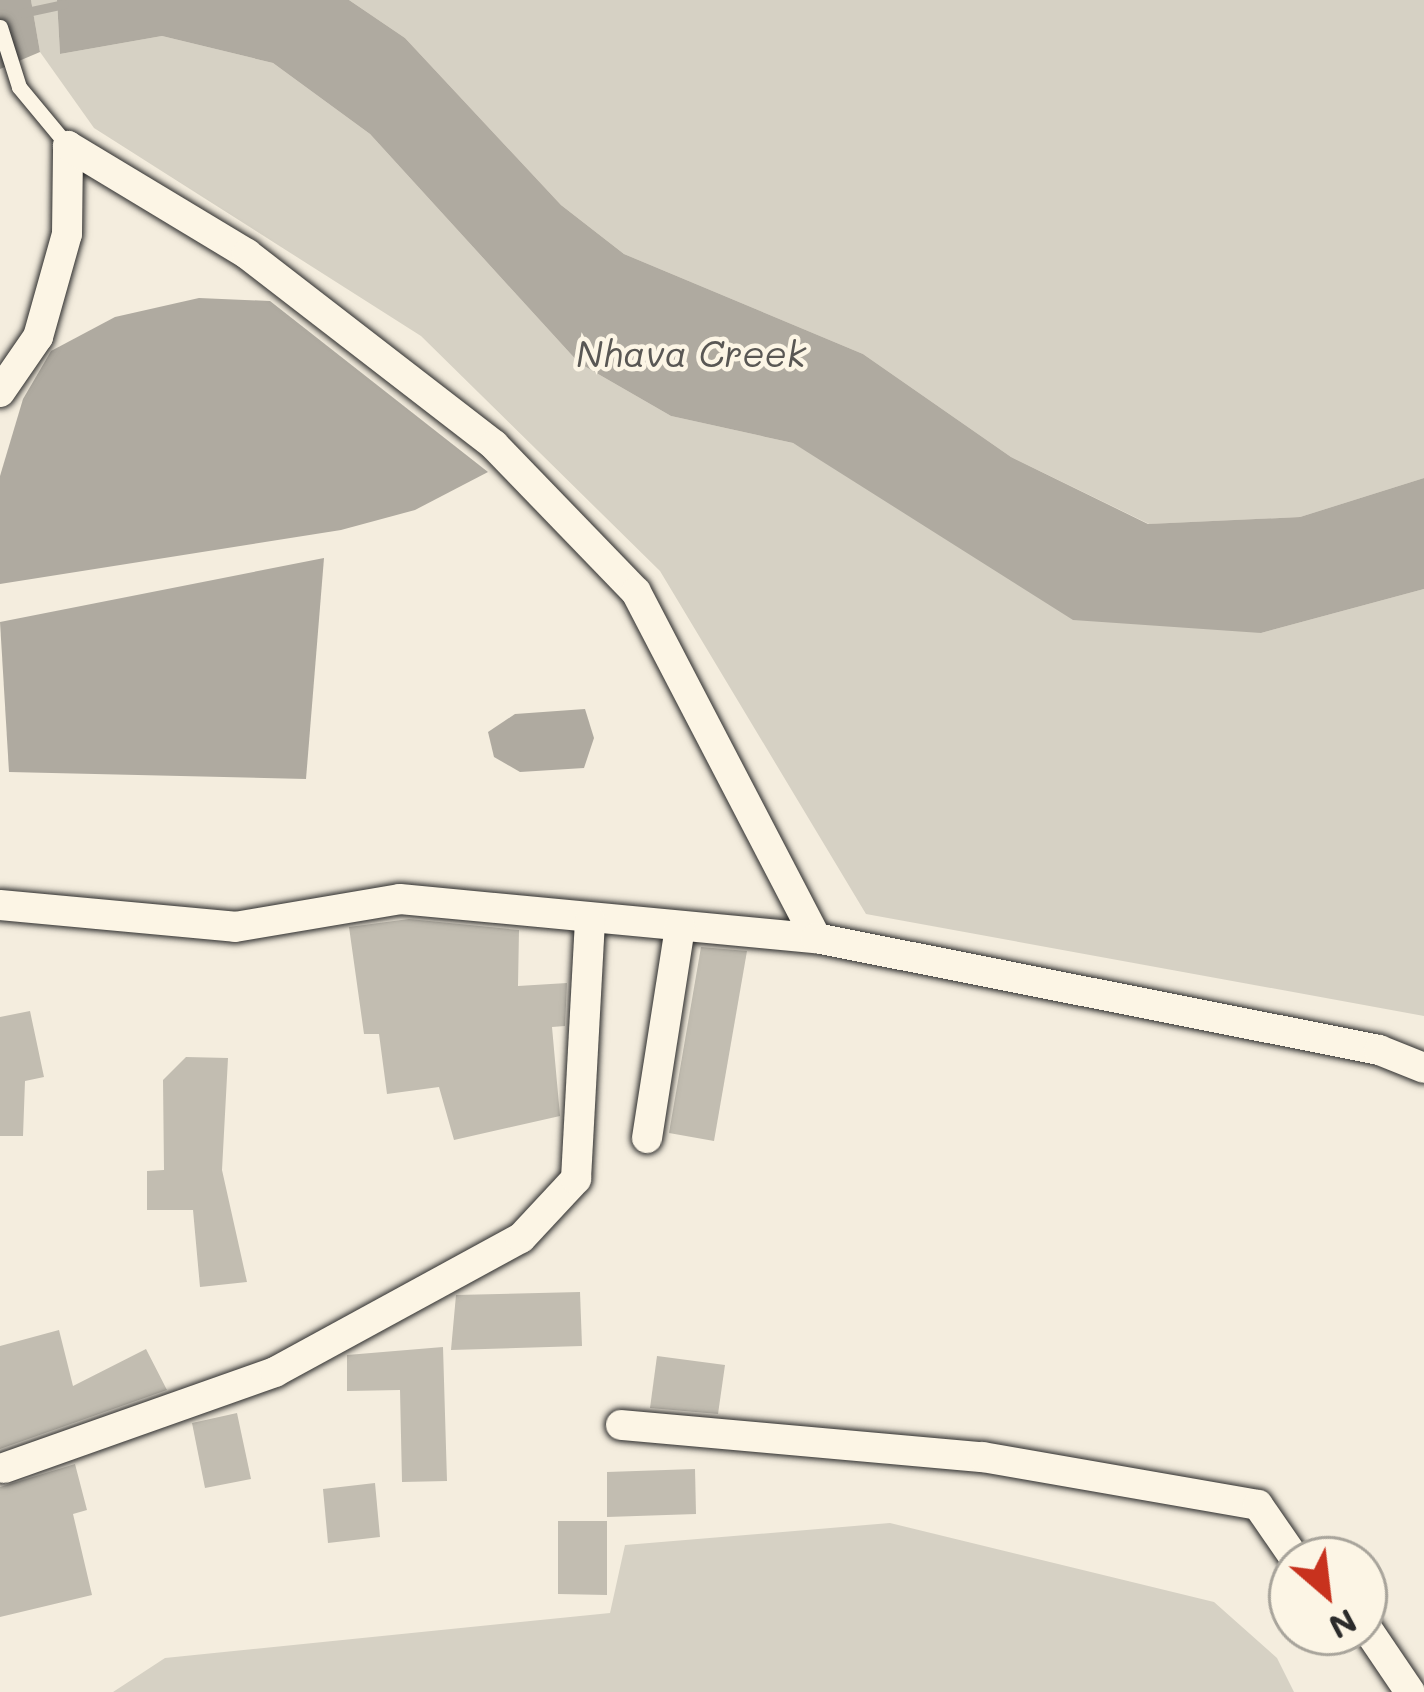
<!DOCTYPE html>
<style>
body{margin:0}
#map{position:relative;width:1424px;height:1692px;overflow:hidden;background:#f4edde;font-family:Mali,sans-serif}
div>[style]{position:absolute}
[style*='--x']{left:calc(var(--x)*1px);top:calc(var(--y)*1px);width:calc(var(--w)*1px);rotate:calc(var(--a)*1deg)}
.green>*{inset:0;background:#d6d1c4}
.water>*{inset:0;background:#afaaa0}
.stream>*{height:9px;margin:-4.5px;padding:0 4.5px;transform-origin:4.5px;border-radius:4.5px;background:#afaaa0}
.building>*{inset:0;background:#c2bdb1}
.roads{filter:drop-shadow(0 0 3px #2b2b2b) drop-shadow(0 0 3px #2b2b2b)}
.service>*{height:15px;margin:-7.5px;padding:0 7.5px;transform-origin:7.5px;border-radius:7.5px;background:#fcf5e5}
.minor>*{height:30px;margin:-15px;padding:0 15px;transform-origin:15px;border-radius:15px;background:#fcf5e5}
span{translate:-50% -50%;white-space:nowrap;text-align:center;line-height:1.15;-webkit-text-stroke:9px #fcf5e5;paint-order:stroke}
.water-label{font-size:36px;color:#595754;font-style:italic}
.north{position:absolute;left:1268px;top:1536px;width:120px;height:120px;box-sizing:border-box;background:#fcf5e5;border:3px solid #a8a49b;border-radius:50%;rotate:152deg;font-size:33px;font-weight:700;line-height:48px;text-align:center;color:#2b2b2b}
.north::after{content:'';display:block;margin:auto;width:42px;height:54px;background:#c8321e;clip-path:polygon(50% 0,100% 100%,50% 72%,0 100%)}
</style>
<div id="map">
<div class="green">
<div style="clip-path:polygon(31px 0,57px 0,60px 54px,162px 36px,273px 63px,370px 134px,579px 363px,671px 416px,793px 443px,923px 518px,1261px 633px,1424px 589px,1424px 1016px,866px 914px,660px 571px,421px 336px,94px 128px,40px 52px)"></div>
<div style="clip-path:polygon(349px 0,1424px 0,1424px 478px,1300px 517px,1149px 524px,1011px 457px,863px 354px,624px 254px,561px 205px,405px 38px)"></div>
<div style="clip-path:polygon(890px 1523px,1214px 1602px,1277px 1658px,1294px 1692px,113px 1692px,165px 1658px,610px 1613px,625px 1545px)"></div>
</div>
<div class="water">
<div style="clip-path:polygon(0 0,31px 0,40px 52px,0 69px)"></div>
<div style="clip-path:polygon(57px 0,349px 0,405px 38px,561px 205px,624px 254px,863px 354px,1011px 457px,1148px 524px,1300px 517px,1424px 478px,1424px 589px,1261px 633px,1073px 620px,793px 443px,671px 416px,579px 363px,370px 134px,273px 63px,162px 36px,60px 54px)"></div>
<div style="clip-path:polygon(199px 298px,270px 301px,488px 472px,415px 510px,341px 530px,0 584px,0 476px,23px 399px,51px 351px,115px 317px)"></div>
<div style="clip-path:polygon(324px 558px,306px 779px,9px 772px,0 622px)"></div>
<div style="clip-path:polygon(585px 709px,594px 738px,584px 768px,520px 772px,494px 757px,488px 732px,515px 714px)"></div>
</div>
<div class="stream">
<div style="--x:22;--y:13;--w:43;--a:-12.1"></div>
</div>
<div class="building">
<div style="clip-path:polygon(409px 919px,519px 930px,518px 986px,567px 983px,565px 1026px,552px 1027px,560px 1116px,454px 1140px,439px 1087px,387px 1094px,379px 1034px,364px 1034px,349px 927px)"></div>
<div style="clip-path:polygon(701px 947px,747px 951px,714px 1141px,669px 1133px)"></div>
<div style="clip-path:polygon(30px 1011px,44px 1077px,25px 1081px,23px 1136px,0 1136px,0 1017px)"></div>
<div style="clip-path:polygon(186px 1057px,228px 1058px,222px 1170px,247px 1282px,200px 1287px,193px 1210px,147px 1210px,147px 1171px,164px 1170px,163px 1080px)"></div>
<div style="clip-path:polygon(580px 1292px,582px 1346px,451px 1350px,456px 1295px)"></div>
<div style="clip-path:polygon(59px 1330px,73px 1386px,146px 1349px,167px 1390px,0 1449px,0 1346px)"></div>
<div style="clip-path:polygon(443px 1347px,447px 1481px,402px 1482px,400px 1390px,347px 1391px,347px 1355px)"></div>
<div style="clip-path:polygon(657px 1356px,725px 1365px,718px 1414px,650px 1408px)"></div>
<div style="clip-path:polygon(237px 1413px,251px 1479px,205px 1488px,192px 1423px)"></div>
<div style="clip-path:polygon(75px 1464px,87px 1510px,73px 1514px,92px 1595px,0 1617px,0 1487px)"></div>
<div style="clip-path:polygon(695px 1469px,696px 1514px,607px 1517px,607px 1472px)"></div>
<div style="clip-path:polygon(375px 1483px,380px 1537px,328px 1543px,323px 1489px)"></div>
<div style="clip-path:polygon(558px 1521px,607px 1521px,607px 1595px,558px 1594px)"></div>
</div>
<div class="roads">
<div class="service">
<div style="--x:0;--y:27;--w:63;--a:72.4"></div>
<div style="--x:19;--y:87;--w:77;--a:50.3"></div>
</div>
<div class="minor">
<div style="--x:0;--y:392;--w:67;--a:-55.4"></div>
<div style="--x:38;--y:337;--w:107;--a:-74.3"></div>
<div style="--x:67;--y:234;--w:88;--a:-89.3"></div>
<div style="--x:68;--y:146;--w:209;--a:31.1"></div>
<div style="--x:247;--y:254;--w:312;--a:37.7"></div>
<div style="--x:494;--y:445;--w:204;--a:46"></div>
<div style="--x:636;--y:592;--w:390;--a:62.5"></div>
<div style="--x:0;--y:905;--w:236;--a:5.3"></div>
<div style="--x:235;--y:927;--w:167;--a:-9.6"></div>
<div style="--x:400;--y:899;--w:418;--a:5.4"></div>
<div style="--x:816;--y:938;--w:574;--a:11.25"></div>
<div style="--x:1379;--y:1050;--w:48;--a:21.8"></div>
<div style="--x:647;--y:1138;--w:214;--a:-81.1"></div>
<div style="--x:621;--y:1425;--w:363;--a:5.1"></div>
<div style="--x:983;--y:1457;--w:279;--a:9.9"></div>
<div style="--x:1258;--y:1505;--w:67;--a:55.4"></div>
<div style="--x:4;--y:1468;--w:288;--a:-19.5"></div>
<div style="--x:275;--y:1372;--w:280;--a:-28.6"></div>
<div style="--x:521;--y:1238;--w:81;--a:-47"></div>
<div style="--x:576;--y:1179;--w:259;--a:-86.9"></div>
<div style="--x:1364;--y:1624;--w:82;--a:55.9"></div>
</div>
</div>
<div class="water-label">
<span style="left:691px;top:353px">Nhava Creek</span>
</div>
<div class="north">N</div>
</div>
